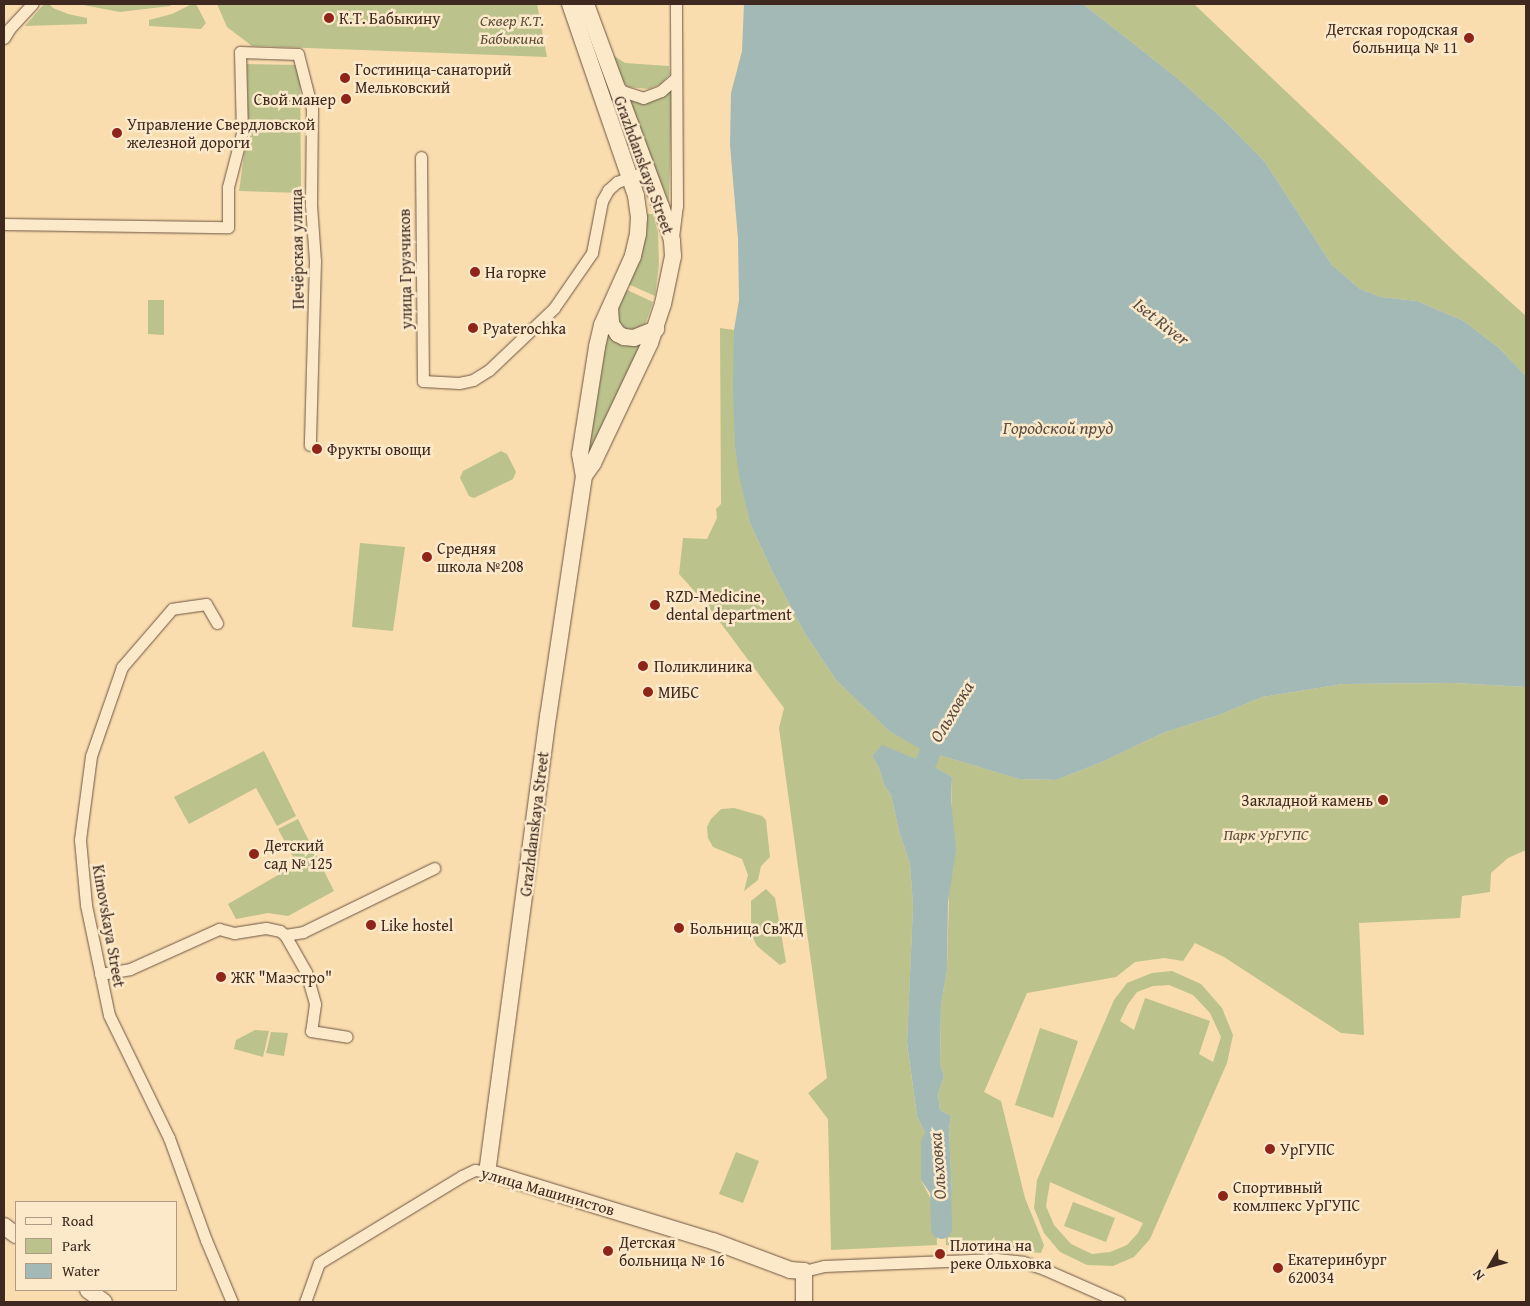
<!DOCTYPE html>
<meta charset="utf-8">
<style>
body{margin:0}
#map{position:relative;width:1530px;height:1306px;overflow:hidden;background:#f9ddae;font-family:"Gentium Book Plus",serif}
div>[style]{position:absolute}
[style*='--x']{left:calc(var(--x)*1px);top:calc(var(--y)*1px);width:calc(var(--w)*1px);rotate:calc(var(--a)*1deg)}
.green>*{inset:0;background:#bbc28c}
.water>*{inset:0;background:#a2b9b5}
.river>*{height:21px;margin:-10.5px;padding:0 10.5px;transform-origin:10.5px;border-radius:10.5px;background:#a2b9b5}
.roads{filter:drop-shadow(0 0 1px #6e5543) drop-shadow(0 0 1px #6e5543)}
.street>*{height:11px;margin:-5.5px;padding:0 5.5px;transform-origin:5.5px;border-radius:5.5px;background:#fbe9ca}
.secondary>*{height:16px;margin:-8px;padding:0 8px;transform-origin:8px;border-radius:8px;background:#fbe9ca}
.dots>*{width:14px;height:14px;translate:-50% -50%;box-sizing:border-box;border:2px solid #fbe9ca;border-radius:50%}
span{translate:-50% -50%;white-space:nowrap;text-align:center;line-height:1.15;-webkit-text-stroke:5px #fbe9ca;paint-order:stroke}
.poi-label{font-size:16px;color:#3f281f}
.left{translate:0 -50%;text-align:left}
.right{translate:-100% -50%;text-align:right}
.park-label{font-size:16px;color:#5e4e3a;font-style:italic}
.street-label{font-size:16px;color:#3f281f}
.water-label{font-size:18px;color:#584c44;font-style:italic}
.frame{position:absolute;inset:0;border:5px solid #3f281f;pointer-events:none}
.legend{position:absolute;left:15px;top:1201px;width:162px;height:90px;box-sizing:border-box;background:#fbe9ca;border:1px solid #b09c86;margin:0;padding:6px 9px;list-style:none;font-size:15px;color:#3f281f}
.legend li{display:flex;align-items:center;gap:10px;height:25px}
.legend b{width:25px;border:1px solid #b09c86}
.north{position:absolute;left:1465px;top:1241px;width:50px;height:50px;-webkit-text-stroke:4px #fbe9ca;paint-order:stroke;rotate:232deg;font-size:14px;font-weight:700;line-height:20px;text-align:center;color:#3f281f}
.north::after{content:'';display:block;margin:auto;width:18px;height:22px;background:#3f281f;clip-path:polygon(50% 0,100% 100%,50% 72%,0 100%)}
</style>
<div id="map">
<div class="green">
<div style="clip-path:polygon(44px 4px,49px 4px,53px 8px,68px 14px,87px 18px,87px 24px,25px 26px)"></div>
<div style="clip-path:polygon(78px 4px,172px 4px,170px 6px,120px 12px)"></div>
<div style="clip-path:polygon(192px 4px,196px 4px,206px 23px,201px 29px,149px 26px,149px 20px,172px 14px)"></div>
<div style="clip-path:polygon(217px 4px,537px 4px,547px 57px,252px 46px,227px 27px)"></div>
<div style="clip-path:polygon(1083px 4px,1194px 4px,1457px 254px,1526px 316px,1526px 376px,1499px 348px,1464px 321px,1417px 301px,1381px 297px,1360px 289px,1332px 265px,1265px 162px,1223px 119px,1176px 77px)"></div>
<div style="clip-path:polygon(611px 54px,625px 63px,669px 66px,670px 74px,661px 84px,649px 89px,628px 87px,619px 77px)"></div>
<div style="clip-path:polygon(247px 64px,300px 65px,301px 193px,239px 191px,248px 127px)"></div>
<div style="clip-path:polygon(672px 90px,669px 203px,627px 99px,642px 102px,662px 98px)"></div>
<div style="clip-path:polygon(647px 214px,653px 214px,658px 233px,659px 264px,655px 296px,628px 284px,642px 252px,647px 231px)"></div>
<div style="clip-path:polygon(625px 289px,653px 302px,645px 325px,631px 334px,617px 325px,617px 311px)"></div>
<div style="clip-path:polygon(148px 300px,164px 300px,164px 335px,148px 334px)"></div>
<div style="clip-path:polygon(720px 328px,734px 330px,735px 448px,750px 523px,772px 571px,804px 632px,836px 680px,889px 731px,922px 749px,915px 760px,882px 746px,872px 756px,879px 768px,884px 785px,891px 795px,899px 831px,910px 864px,913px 906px,907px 1044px,917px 1116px,925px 1133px,921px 1180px,936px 1209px,937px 1245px,831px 1250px,828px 1119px,808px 1093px,827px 1078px,779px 728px,784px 708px,708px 606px,679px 574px,683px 538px,707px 539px,717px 518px,716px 509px,721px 504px)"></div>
<div style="clip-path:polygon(608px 329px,644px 342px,586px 469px)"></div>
<div style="clip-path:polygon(501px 451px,507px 454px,516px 472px,513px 479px,474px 498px,469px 496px,460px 478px,463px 471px)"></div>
<div style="clip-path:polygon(360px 543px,405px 547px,393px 631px,352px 627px)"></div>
<div style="clip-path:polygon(1454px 683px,1526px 687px,1526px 850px,1508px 858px,1491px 873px,1490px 892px,1462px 896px,1460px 918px,1359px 923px,1364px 1035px,1341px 1033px,1224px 957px,1195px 943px,1183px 961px,1164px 958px,1135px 962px,1116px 977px,1027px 993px,984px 1092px,1001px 1101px,1025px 1198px,1044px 1245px,1041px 1253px,946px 1245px,945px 1210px,952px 1195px,949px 1129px,951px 1116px,940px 1110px,938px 1094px,944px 1076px,940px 1063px,941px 1005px,947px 970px,952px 777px,933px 766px,933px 761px,939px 755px,1019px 779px,1056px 780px,1102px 762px,1163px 733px,1219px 715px,1262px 697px,1343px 684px)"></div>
<div style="clip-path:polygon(264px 751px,296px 816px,277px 826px,256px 788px,189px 824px,174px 797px)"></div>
<div style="clip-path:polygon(734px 808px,762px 816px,766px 820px,770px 857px,761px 866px,758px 880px,744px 891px,748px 875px,742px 859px,713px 847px,708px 838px,707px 827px,711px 819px,721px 809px)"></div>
<div style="clip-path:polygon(298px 819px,334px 891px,288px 916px,268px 913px,236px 919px,228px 904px,297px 864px,278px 829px)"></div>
<div style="clip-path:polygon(766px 889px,775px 898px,786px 962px,780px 965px,757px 946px,751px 934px,751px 901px)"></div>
<div style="clip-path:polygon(evenodd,1172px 971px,1201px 984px,1222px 1008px,1233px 1035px,1227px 1063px,1150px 1239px,1134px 1257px,1113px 1266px,1087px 1265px,1060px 1252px,1044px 1233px,1034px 1208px,1037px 1180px,1114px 1000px,1127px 983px,1152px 973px,1172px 971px,1169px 985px,1193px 995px,1210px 1013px,1221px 1037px,1213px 1062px,1199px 1054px,1210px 1021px,1145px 998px,1134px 1030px,1120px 1021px,1128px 1004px,1137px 992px,1153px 986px,1169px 985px,1172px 971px,1050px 1182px,1143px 1223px,1138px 1233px,1127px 1245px,1110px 1252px,1092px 1254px,1071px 1244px,1054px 1225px,1046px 1206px,1050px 1182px)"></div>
<div style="clip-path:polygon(1040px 1028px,1078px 1041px,1053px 1118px,1015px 1105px)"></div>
<div style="clip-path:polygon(255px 1030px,269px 1031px,263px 1057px,234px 1049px,236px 1040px)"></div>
<div style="clip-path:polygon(271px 1032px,288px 1033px,284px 1056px,266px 1053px)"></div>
<div style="clip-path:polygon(736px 1152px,759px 1161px,743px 1203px,719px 1194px)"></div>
<div style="clip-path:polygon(1073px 1202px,1115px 1218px,1106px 1242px,1064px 1226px)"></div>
</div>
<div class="water">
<div style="clip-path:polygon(744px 4px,1083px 4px,1176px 77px,1223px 119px,1265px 162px,1332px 265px,1360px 289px,1381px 297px,1417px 301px,1464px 321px,1499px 348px,1526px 376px,1526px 687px,1454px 683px,1343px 684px,1262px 697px,1219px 715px,1163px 733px,1102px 762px,1056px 780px,1019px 779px,939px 755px,929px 754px,889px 731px,836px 680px,804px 632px,772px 571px,750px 523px,740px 480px,735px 448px,733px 390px,734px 330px,739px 300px,738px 239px,730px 145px,731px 93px,742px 51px)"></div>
<div style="clip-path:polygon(882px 745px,933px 766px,952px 777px,951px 801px,956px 850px,948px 902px,947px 970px,941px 1005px,940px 1063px,944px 1076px,938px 1094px,940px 1110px,951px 1116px,949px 1129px,952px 1195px,941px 1209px,921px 1180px,921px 1140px,925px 1133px,917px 1116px,907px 1043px,913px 906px,910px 864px,899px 831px,891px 795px,884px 785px,879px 768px,872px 756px)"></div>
</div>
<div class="river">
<div style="--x:923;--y:791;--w:18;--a:-96"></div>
<div style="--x:921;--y:773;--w:48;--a:-68.2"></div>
<div style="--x:940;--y:1181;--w:47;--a:88.8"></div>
</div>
<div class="roads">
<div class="street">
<div style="--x:4;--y:38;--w:12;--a:-59"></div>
<div style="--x:10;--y:28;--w:33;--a:-47"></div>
<div style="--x:617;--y:85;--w:8;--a:50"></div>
<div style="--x:622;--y:91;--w:22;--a:18"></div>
<div style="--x:643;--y:98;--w:19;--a:-21"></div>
<div style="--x:661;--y:91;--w:18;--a:-41"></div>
<div style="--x:421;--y:157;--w:224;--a:89.5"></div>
<div style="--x:423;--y:381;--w:36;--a:3"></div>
<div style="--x:459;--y:383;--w:14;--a:-12"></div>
<div style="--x:473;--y:380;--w:19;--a:-32"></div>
<div style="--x:489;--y:370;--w:90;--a:-43.6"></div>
<div style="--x:554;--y:308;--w:67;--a:-55.4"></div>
<div style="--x:592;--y:253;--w:53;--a:-79.1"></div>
<div style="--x:602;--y:201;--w:13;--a:-61"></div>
<div style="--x:608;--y:190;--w:12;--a:-42"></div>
<div style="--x:617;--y:182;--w:33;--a:-20"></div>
<div style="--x:4;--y:224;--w:224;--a:0.8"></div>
<div style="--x:228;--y:227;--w:40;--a:-90"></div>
<div style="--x:228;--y:187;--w:56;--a:-75.5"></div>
<div style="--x:242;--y:133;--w:81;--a:-91.4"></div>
<div style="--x:240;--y:52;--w:58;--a:2"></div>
<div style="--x:298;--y:54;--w:57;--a:75.7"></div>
<div style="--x:312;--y:109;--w:96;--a:90.6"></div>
<div style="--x:311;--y:205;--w:56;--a:85.9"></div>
<div style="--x:315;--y:261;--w:184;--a:91.6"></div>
<div style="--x:673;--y:237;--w:31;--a:-83"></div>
<div style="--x:677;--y:206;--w:202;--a:-90.3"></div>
<div style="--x:217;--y:623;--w:22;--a:-120"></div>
<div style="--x:206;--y:604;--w:34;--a:172"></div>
<div style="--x:172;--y:609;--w:77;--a:130.8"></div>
<div style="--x:122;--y:667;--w:94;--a:109.2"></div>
<div style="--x:91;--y:756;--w:85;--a:97.5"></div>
<div style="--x:80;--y:840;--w:65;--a:84.7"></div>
<div style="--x:86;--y:905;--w:112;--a:78.2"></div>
<div style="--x:109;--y:1015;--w:137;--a:64"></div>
<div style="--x:169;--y:1138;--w:109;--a:70.1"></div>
<div style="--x:206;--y:1240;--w:67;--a:67.2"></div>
<div style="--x:285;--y:935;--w:43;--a:60.4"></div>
<div style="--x:306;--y:972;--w:33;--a:74"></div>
<div style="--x:315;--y:1004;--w:27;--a:98"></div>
<div style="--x:311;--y:1031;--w:36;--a:9"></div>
<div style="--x:100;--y:974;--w:30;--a:-9"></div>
<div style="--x:130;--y:969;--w:98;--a:-24.2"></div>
<div style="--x:219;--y:929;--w:16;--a:15"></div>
<div style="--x:234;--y:933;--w:32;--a:-9"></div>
<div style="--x:266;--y:928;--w:14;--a:12"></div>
<div style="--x:280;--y:931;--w:6;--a:39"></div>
<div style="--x:285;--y:935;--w:18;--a:-9"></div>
<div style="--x:303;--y:932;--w:146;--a:-26"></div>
<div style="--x:804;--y:1271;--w:21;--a:-14"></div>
<div style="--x:824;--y:1266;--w:172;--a:-2.3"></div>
<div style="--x:996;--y:1259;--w:27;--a:6"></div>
<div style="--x:1023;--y:1262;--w:22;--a:18"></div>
<div style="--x:1044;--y:1269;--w:82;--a:23.7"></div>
<div style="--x:305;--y:1302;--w:41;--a:-70.3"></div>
<div style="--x:319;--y:1263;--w:167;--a:-31.3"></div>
<div style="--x:462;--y:1176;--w:14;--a:-25"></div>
<div style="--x:475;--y:1170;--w:12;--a:9"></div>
</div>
<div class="secondary">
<div style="--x:570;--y:4;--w:203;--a:71"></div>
<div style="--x:636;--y:196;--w:22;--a:82"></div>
<div style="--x:639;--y:218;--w:16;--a:94"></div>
<div style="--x:638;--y:234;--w:23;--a:103"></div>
<div style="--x:633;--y:256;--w:76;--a:114.2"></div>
<div style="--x:602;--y:325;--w:23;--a:103"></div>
<div style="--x:597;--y:347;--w:108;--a:99"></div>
<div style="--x:580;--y:454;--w:22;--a:80"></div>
<div style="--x:584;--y:476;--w:243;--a:98.5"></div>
<div style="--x:548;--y:716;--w:460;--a:97.6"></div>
<div style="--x:487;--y:1172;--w:236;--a:17"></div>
<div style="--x:713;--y:1241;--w:82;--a:20.6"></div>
<div style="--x:790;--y:1270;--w:14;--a:4"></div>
<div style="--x:804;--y:1271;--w:31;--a:90"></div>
<div style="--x:610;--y:308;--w:16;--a:86"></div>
<div style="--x:611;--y:324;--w:12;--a:55"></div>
<div style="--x:618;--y:334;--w:7;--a:27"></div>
<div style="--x:624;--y:337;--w:10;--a:6"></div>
<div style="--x:634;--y:338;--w:24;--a:-22"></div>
<div style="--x:584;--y:476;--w:16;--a:-55"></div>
<div style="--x:593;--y:463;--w:133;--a:-64.6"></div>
<div style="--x:650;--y:343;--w:41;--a:-71.6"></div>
<div style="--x:663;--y:304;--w:49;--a:-78.2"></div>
<div style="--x:673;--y:256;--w:16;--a:-94"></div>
<div style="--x:672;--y:240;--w:35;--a:-108"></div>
<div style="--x:661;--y:207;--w:216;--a:-110.3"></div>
<div style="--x:4;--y:1226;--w:15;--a:37"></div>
<div style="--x:88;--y:1290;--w:20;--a:37"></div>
</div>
</div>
<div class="dots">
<div style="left:329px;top:18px;background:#8f2418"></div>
<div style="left:1469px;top:38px;background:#8f2418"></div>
<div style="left:345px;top:78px;background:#8f2418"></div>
<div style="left:346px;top:99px;background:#8f2418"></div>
<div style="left:117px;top:133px;background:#8f2418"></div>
<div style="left:475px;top:272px;background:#8f2418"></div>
<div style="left:473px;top:328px;background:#8f2418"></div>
<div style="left:317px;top:449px;background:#8f2418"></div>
<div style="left:427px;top:557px;background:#8f2418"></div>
<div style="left:655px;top:605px;background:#8f2418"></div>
<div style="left:643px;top:666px;background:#8f2418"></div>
<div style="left:648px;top:692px;background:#8f2418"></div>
<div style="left:1383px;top:800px;background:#8f2418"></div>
<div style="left:254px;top:854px;background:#8f2418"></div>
<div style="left:371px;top:925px;background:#8f2418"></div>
<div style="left:679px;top:928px;background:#8f2418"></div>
<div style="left:221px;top:977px;background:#8f2418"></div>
<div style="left:1270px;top:1149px;background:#8f2418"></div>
<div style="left:1223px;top:1196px;background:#8f2418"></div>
<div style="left:608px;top:1251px;background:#8f2418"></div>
<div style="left:940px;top:1254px;background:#8f2418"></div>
<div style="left:1278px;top:1268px;background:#8f2418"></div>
</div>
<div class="poi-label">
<span class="left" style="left:339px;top:18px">К.Т. Бабыкину</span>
<span class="right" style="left:1458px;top:38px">Детская городская<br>больница № 11</span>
<span class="left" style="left:355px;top:78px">Гостиница-санаторий<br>Мельковский</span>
<span class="right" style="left:336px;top:99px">Свой манер</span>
<span class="left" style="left:127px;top:133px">Управление Свердловской<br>железной дороги</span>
<span class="left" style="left:485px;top:272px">На горке</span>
<span class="left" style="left:483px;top:328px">Pyaterochka</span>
<span class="left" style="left:327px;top:449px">Фрукты овощи</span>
<span class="left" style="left:437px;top:557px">Средняя<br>школа №208</span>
<span class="left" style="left:666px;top:605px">RZD-Medicine,<br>dental department</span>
<span class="left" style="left:654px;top:666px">Поликлиника</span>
<span class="left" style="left:658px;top:692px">МИБС</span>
<span class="right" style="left:1373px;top:800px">Закладной камень</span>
<span class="left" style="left:264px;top:854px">Детский<br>сад № 125</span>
<span class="left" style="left:381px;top:925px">Like hostel</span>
<span class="left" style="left:690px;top:928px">Больница СвЖД</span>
<span class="left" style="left:231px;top:977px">ЖК "Маэстро"</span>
<span class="left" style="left:1280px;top:1149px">УрГУПС</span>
<span class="left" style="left:1233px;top:1196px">Спортивный<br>комлпекс УрГУПС</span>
<span class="left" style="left:619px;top:1251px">Детская<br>больница № 16</span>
<span class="left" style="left:950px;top:1254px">Плотина на<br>реке Ольховка</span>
<span class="left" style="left:1288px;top:1268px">Екатеринбург<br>620034</span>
</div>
<div class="park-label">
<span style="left:512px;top:29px">Сквер К.Т.<br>Бабыкина</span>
<span style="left:1266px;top:834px">Парк УрГУПС</span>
</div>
<div class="street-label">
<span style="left:644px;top:165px;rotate:70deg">Grazhdanskaya Street</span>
<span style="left:297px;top:249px;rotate:-91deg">Печёрская улица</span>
<span style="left:405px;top:269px;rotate:-91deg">улица Грузчиков</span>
<span style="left:534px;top:824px;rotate:-83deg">Grazhdanskaya Street</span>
<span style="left:109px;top:926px;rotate:80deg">Kimovskaya Street</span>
<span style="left:548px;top:1191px;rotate:16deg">улица Машинистов</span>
</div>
<div class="water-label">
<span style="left:1161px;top:322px;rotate:38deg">Iset River</span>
<span style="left:1058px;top:428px">Городской пруд</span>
<span style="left:952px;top:712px;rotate:-59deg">Ольховка</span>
<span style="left:938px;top:1166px;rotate:-94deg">Ольховка</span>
</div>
<div class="frame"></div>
<ul class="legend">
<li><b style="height:6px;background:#fbe9ca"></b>Road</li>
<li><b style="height:14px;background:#bbc28c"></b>Park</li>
<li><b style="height:14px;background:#a2b9b5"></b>Water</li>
</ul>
<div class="north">N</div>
</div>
